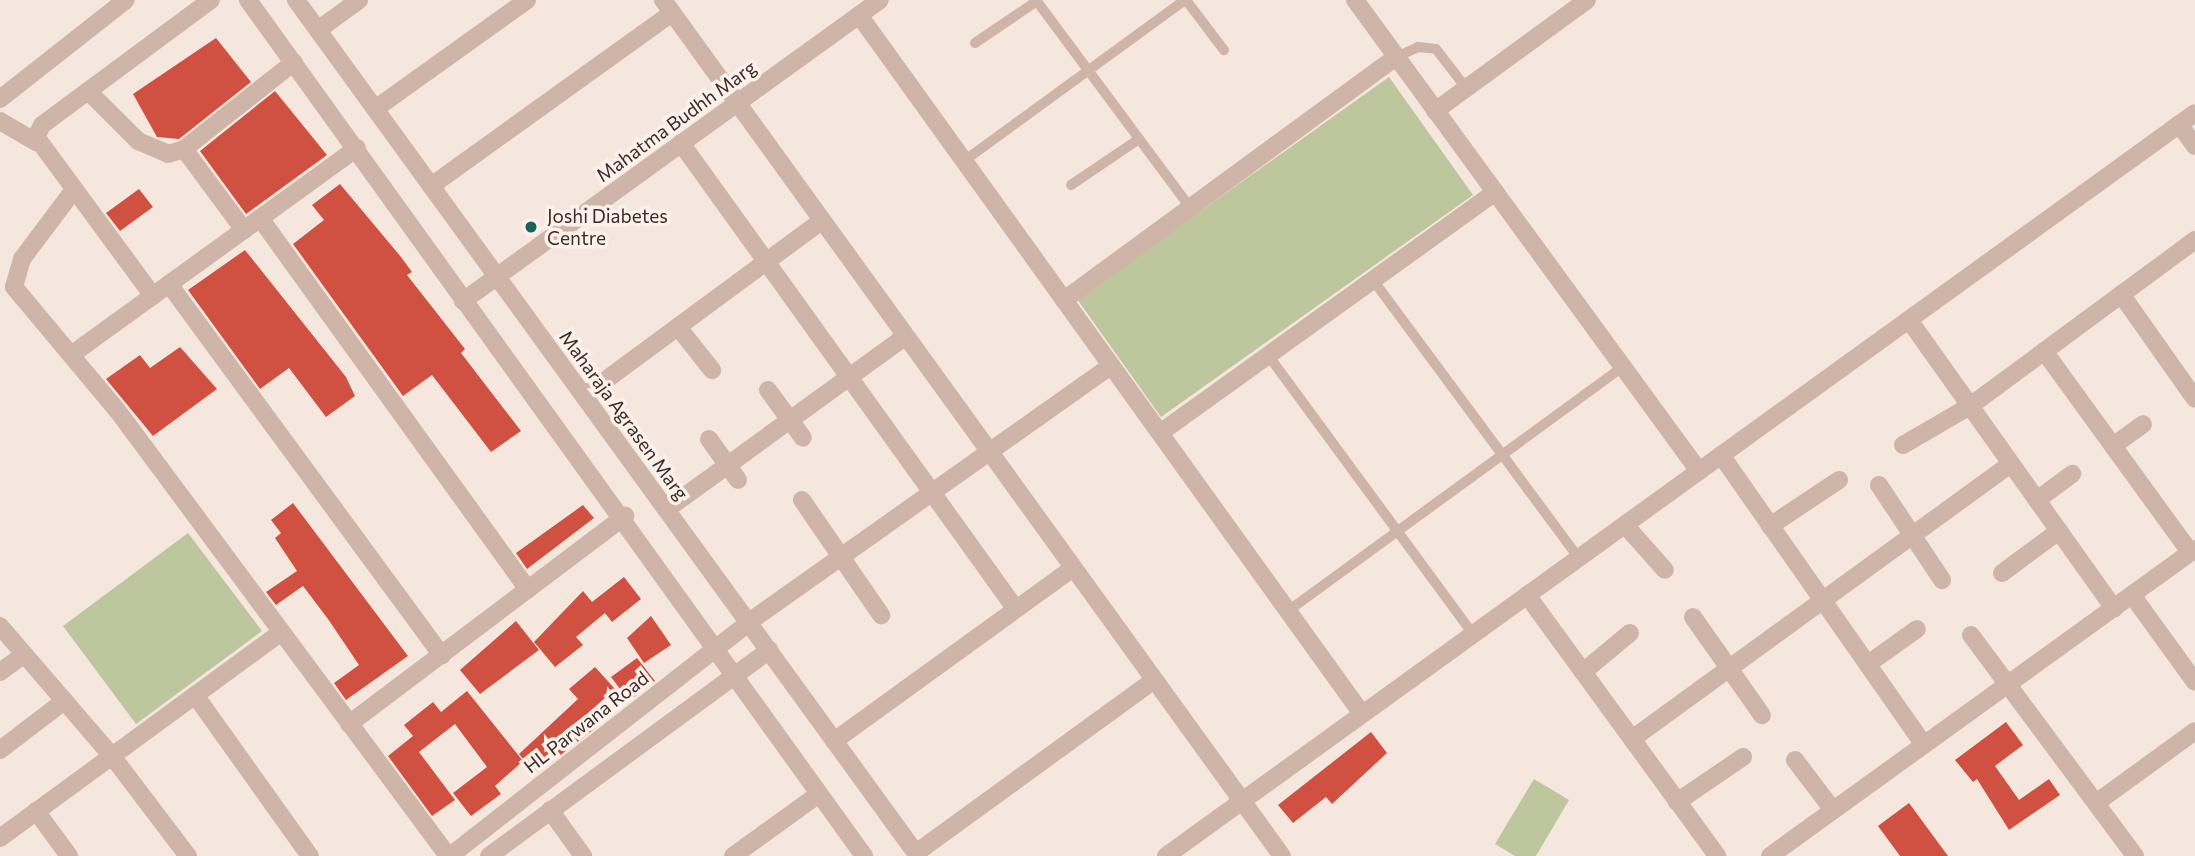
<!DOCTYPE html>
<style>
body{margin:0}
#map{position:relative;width:2195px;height:856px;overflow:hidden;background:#f5e7de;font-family:Commissioner,sans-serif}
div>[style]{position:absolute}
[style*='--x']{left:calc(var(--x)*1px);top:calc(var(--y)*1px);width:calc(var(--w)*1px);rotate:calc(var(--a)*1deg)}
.green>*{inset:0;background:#bdc69c}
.building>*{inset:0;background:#d05141}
.service>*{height:10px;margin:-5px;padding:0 5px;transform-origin:5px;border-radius:5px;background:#cfb5a8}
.minor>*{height:18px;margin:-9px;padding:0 9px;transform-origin:9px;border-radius:9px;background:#cfb5a8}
.tertiary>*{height:18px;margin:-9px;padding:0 9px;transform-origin:9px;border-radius:9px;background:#cfb5a8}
.dots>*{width:19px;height:19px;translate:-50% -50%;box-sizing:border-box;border:4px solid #fcf2eb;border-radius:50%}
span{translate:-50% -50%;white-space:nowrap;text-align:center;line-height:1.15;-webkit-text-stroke:7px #fcf2eb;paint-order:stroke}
.street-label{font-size:19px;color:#3b2c29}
.poi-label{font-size:19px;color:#3b2c29}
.left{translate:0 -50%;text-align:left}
</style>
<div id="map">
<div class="green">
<div style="clip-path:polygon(1389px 77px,1473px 195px,1161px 417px,1077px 299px)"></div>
<div style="clip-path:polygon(188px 533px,262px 631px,136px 724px,63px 626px)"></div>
<div style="clip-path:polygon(1534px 779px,1569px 800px,1536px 856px,1515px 856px,1495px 844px)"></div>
</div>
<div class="building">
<div style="clip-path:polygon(216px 38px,251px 82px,179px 139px,157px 137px,133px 94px)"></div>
<div style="clip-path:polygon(275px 91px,327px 155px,246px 214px,200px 151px)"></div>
<div style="clip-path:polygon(340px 184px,401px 257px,412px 272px,407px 275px,465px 349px,461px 353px,521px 431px,491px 452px,432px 375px,403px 396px,293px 244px,324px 220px,312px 205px)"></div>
<div style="clip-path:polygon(139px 189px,153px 207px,120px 231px,106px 213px)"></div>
<div style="clip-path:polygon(245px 250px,346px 377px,355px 396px,326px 417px,289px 368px,260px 389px,188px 290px)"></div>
<div style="clip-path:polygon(180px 347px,217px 389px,153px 436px,106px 379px,140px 355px,150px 368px)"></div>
<div style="clip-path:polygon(293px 503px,408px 656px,346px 700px,334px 683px,359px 665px,328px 619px,303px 586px,276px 605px,266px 592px,297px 571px,275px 538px,281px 533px,271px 520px)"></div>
<div style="clip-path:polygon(583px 505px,594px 518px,527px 569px,516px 553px)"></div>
<div style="clip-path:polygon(624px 577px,641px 599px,612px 622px,605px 613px,576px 637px,583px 645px,555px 667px,534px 642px,583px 591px,592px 602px)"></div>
<div style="clip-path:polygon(651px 616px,671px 645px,644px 663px,627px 638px)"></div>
<div style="clip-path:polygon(516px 621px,539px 650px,480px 694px,460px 670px)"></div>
<div style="clip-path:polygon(637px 658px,655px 681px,629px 701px,611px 677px)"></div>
<div style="clip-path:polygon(595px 667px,615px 689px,587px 714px,597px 727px,536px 774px,519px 754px,578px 699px,569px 689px)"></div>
<div style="clip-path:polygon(467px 691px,523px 761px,495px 786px,501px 794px,471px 816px,453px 793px,487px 767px,455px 724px,419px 752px,455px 800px,432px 816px,388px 756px,413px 736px,404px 725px,433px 702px,441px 712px)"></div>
<div style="clip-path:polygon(2006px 722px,2023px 745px,1995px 766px,2019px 800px,2049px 779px,2060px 795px,2009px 830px,1977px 779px,1973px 782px,1955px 760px)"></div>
<div style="clip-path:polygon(1371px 732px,1387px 753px,1332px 804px,1326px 797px,1293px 823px,1278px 805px)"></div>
<div style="clip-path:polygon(1909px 803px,1948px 856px,1900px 856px,1878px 826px)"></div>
</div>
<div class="service">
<div style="--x:1036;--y:0;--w:258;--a:53.4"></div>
<div style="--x:1186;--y:0;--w:63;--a:52.8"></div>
<div style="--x:975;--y:43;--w:75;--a:-34.1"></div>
<div style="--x:1396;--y:57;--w:24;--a:-24"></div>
<div style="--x:1418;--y:47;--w:18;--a:6"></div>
<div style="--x:1436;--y:49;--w:49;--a:52.4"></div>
<div style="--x:964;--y:161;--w:273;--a:-36.1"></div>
<div style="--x:1071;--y:185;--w:82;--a:-34.1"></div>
<div style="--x:1373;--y:280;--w:346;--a:53.5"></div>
<div style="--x:1268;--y:355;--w:346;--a:53.7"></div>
<div style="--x:1288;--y:611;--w:414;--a:-36.1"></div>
</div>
<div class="minor">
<div style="--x:663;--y:0;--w:1056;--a:54.13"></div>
<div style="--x:1355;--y:0;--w:583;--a:53.86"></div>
<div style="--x:859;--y:15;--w:861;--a:54.26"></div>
<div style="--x:318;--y:30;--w:51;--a:-36.2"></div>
<div style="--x:88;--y:91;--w:71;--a:45"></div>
<div style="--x:138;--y:141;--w:33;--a:23"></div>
<div style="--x:168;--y:154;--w:17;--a:-17"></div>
<div style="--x:184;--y:149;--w:140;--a:-38.3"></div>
<div style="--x:0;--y:99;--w:160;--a:-38.2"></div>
<div style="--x:375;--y:109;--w:187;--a:-35.6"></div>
<div style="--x:1435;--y:111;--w:188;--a:-36.1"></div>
<div style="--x:0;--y:121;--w:42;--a:30.3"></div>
<div style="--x:2179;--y:124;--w:27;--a:54"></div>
<div style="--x:681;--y:143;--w:573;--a:54.31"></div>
<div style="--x:184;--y:149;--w:101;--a:53.5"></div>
<div style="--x:431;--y:186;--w:297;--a:-35.7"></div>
<div style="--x:73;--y:191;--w:85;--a:126.9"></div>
<div style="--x:22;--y:259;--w:29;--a:106"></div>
<div style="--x:14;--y:287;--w:160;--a:50.1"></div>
<div style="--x:117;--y:410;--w:555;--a:53.42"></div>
<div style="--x:260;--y:218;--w:458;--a:54.2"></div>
<div style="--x:169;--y:284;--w:461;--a:53.7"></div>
<div style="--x:2121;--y:294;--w:128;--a:54.8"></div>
<div style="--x:153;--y:296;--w:197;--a:-126.3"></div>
<div style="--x:36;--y:137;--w:13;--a:-63"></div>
<div style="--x:42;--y:125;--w:210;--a:-36.5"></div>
<div style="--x:1064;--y:300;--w:411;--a:-36.2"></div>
<div style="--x:463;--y:301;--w:514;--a:-35.82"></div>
<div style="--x:1909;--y:320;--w:354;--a:54.6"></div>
<div style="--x:678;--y:327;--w:55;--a:51.7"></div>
<div style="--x:2044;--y:351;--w:248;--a:54"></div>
<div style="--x:71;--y:355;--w:353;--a:-35.9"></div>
<div style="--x:768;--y:390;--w:59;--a:53.9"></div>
<div style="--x:584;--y:396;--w:295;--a:-36.4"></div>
<div style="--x:1160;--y:433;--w:413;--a:-35.7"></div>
<div style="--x:709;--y:439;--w:50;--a:54.7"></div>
<div style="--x:1903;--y:445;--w:78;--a:-30.2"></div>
<div style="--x:1970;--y:406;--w:280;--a:-36.4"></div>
<div style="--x:2113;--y:446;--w:37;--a:-36"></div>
<div style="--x:1721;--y:455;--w:354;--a:55"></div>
<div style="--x:1879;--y:485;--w:114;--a:56.4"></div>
<div style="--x:802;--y:500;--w:140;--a:55.5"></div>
<div style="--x:2037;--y:500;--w:44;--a:-36.6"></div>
<div style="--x:667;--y:509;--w:294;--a:-35.9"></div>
<div style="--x:1625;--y:525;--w:60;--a:48.4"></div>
<div style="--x:1770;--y:526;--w:83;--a:-33.7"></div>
<div style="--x:2002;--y:573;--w:71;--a:-36.4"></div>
<div style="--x:1527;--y:595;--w:323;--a:53.9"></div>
<div style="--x:2132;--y:595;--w:107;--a:54.1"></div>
<div style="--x:1693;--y:617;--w:120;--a:54.9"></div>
<div style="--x:749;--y:622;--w:443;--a:-35.3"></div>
<div style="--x:0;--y:626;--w:172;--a:49.3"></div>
<div style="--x:112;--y:756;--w:126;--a:52.8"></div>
<div style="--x:1971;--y:635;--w:275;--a:53.4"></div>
<div style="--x:1868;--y:664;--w:60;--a:-35.5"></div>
<div style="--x:0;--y:672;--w:29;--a:-36"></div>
<div style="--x:1583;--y:672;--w:61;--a:-39.7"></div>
<div style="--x:195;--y:695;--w:198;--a:54.5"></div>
<div style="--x:349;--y:724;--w:346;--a:-37"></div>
<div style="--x:1632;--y:739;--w:468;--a:-36"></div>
<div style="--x:834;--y:741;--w:295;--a:-35.9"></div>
<div style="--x:0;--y:750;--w:81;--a:-37.4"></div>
<div style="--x:1795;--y:760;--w:63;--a:52.8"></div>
<div style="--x:1677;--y:802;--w:80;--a:-34.3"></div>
<div style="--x:2096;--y:803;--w:122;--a:-36"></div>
<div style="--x:550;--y:810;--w:57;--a:54.3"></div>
<div style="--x:36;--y:811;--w:56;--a:53.7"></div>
<div style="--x:0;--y:838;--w:348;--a:-36.2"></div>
<div style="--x:916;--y:853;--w:294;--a:-36"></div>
<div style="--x:733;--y:856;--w:106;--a:-35.8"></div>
<div style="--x:1166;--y:856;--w:1269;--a:-35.83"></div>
<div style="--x:1770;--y:856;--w:524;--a:-35.84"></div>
</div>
<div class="tertiary">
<div style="--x:248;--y:0;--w:1055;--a:54.26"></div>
<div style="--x:296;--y:0;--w:1058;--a:54"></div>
<div style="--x:450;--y:856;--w:380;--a:-38"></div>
<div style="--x:489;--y:856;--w:348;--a:-36.3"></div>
</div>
<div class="dots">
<div style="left:531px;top:227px;background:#1a615c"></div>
</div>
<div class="street-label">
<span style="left:676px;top:121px;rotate:-36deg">Mahatma Budhh Marg</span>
<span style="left:624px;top:415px;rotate:54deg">Maharaja Agrasen Marg</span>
<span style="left:586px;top:722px;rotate:-38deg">HL Parwana Road</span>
</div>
<div class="poi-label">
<span class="left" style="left:547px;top:227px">Joshi Diabetes<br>Centre</span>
</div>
</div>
